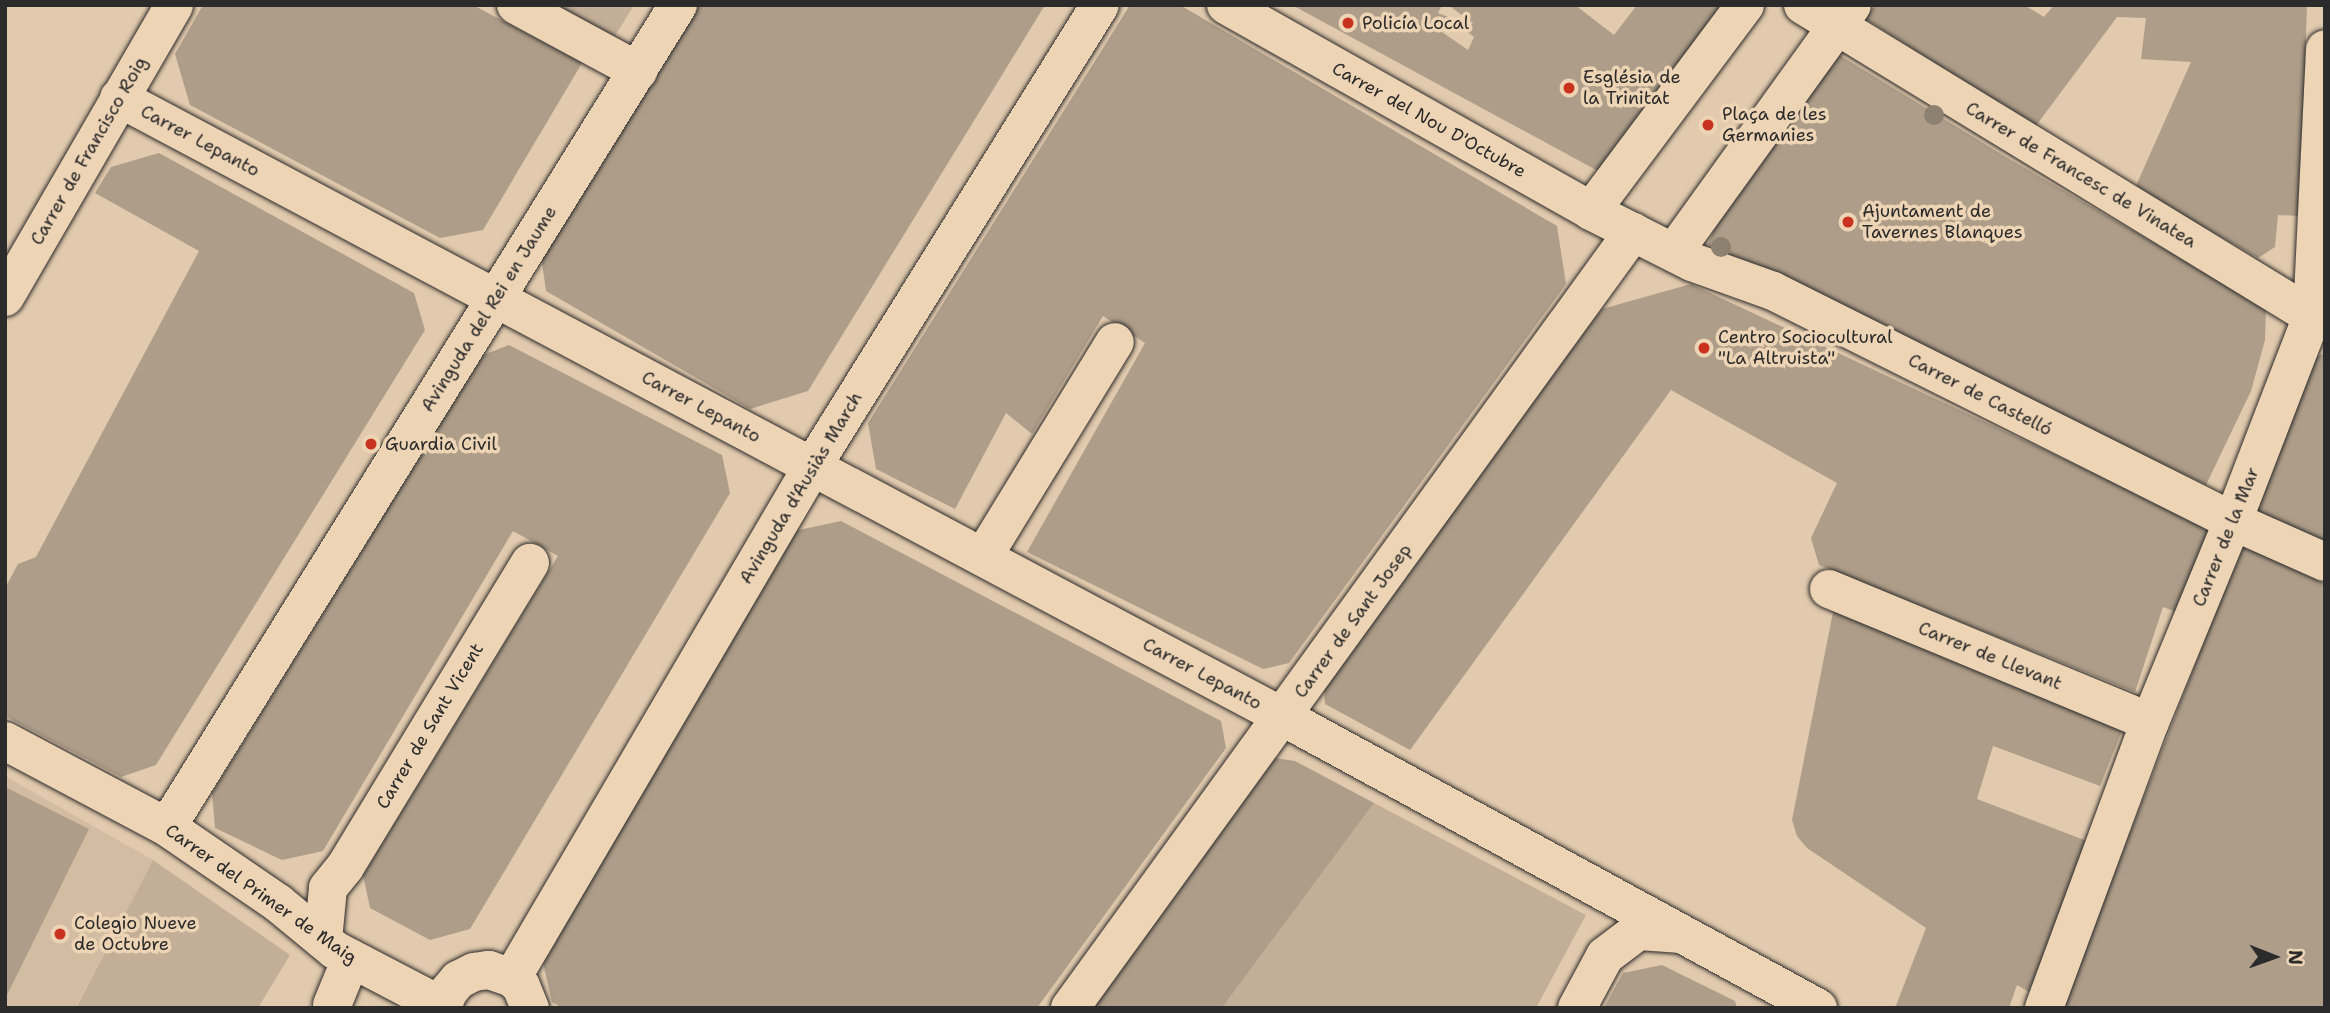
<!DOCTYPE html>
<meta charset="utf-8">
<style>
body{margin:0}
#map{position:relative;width:2330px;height:1013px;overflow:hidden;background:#e1caad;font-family:"Shantell Sans",sans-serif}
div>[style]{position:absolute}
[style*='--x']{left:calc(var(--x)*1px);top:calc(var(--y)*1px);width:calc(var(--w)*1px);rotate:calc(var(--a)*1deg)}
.built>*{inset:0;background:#d2bca2}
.green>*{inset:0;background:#c3af97}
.building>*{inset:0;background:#ae9d88}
.roads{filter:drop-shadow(0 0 2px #2b2b2b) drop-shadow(0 0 2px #2b2b2b)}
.minor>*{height:38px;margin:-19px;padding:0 19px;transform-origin:19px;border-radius:19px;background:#edd4b5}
.trees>*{width:20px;height:20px;margin:-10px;border-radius:50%;background:#8d8172}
.dots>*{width:19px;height:19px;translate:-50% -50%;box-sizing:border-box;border:4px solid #edd4b5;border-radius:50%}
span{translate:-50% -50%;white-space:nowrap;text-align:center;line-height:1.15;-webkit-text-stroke:7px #edd4b5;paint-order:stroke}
.poi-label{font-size:18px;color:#2b2b2b}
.left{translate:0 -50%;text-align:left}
.street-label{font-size:18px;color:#2b2b2b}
.frame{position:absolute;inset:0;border:7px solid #2b2b2b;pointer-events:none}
.north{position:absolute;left:2239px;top:922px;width:70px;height:70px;-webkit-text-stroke:5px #edd4b5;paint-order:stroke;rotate:91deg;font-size:19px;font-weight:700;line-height:28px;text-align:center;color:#2b2b2b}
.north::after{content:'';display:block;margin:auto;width:24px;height:32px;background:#2b2b2b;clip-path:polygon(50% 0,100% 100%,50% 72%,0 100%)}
</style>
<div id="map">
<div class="built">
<div style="clip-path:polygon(5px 776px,153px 860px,75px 1008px,5px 1008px)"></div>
</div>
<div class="green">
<div style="clip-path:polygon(545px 5px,634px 5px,612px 41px)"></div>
<div style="clip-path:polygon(1374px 803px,1586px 915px,1536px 1008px,1222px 1008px)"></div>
<div style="clip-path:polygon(153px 860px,290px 955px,258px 1008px,76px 1008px)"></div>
</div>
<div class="building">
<div style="clip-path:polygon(203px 5px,473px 5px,582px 63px,483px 230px,440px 238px,190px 105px,175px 54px)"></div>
<div style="clip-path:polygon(697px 5px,1045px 5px,808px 391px,750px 409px,546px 291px,541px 255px)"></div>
<div style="clip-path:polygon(1130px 5px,1180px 5px,1557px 226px,1566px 284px,1289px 663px,1263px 669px,1027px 552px,1145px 343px,1103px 316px,1032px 434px,1006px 413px,955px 509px,876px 469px,868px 423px)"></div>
<div style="clip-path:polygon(1292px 5px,1442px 5px,1438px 13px,1451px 18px,1442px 32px,1468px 50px,1474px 37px,1466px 31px,1473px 23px,1448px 5px,1575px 5px,1614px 35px,1637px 5px,1723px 5px,1598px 171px)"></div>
<div style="clip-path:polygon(1875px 5px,2024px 5px,2044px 17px,2054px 5px,2307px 5px,2300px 216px,2278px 215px,2275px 247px,2258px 258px,2135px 188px,2191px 62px,2141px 59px,2146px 18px,2117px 17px,2035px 127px,1866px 19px)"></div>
<div style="clip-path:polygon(1836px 53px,2011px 160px,2266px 308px,2265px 340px,2251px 391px,2206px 485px,1708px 245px,1726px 199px)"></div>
<div style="clip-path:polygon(159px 153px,414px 293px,425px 330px,156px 765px,121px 777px,5px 716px,5px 588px,18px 564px,36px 557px,199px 251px,95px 193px,111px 167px)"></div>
<div style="clip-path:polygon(1691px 284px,2211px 528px,2181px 614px,2163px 607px,2135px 692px,1819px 565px,1811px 538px,1837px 483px,1671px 390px,1410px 750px,1325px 704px,1323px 676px,1602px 309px)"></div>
<div style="clip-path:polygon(509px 345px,722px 455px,730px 493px,470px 929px,430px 940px,370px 908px,363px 875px,558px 556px,513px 531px,323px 851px,282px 860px,215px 828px,212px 793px,483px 355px)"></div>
<div style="clip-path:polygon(2325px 353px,2325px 543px,2256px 514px,2313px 358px)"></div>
<div style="clip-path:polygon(841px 521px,1221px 721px,1226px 748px,1037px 1008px,562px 1008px,552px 1002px,543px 963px,794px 531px)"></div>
<div style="clip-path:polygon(2242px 544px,2325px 584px,2325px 1008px,2062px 1008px)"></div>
<div style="clip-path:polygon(1834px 607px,2123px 728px,2100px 786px,1993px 746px,1977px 799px,2087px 841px,2029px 992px,2017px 985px,2009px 1008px,1895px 1008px,1926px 928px,1807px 848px,1797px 836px,1792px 820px)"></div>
<div style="clip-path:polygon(1269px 757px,1295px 761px,1374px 803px,1222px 1008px,1088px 1008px)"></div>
<div style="clip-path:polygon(5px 787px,89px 829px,5px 999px)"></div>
<div style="clip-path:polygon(1662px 965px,1735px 1001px,1737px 1008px,1604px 1008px,1623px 973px)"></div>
</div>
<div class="roads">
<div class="minor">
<div style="--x:516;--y:5;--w:139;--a:28.4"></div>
<div style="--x:1226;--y:5;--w:419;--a:29.4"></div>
<div style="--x:1591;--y:211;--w:113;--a:26.8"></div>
<div style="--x:1692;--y:262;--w:86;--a:19.7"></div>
<div style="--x:1773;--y:291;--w:514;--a:26.57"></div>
<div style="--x:2233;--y:521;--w:101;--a:24"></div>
<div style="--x:1803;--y:5;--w:596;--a:31.43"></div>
<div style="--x:2312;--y:316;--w:14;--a:17"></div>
<div style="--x:119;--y:98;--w:1318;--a:28"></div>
<div style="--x:1283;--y:717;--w:609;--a:28.54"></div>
<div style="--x:1591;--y:211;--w:257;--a:-53.2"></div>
<div style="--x:1674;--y:252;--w:304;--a:-54.2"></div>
<div style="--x:5;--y:297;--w:337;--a:-59.9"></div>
<div style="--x:983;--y:557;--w:252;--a:-58.5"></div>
<div style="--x:1829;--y:589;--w:347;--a:22.5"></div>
<div style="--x:5;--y:741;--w:183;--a:28"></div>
<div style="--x:167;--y:827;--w:135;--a:34.4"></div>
<div style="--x:278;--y:903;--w:74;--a:39.5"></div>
<div style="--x:335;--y:950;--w:121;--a:27.6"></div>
<div style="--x:167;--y:827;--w:968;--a:-58.13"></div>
<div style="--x:323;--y:940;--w:52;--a:-84.5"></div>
<div style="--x:328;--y:888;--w:27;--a:-51"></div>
<div style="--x:345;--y:867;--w:356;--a:-58.7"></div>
<div style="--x:512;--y:978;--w:593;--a:-59.58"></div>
<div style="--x:812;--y:467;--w:544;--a:-58.06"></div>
<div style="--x:332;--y:1005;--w:50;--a:-67.6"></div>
<div style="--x:442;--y:1008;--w:17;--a:-69"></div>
<div style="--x:448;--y:992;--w:16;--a:-50"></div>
<div style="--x:458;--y:980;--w:18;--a:-27"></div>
<div style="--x:474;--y:972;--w:15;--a:-8"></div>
<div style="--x:489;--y:970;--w:24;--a:19"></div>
<div style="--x:512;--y:978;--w:12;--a:42"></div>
<div style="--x:521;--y:986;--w:24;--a:68"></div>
<div style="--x:1070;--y:1008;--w:959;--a:-54.04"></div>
<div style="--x:1577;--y:1008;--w:59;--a:-61.7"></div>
<div style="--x:1605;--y:956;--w:41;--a:-37.1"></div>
<div style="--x:1638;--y:931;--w:42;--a:4.1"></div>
<div style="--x:2044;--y:1008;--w:305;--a:-69.7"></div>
<div style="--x:2150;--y:722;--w:217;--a:-67.6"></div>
<div style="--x:2233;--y:521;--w:220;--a:-68.9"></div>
<div style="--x:2312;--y:316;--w:267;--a:-87.2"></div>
</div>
</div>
<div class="trees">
<div style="left:1934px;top:115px"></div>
<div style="left:1721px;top:247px"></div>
</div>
<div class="dots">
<div style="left:1348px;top:23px;background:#c8321e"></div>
<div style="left:1569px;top:88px;background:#c8321e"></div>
<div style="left:1708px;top:125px;background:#c8321e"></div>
<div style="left:1848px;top:222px;background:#c8321e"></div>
<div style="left:1704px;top:348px;background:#c8321e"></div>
<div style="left:371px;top:444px;background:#c8321e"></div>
<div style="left:60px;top:934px;background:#c8321e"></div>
</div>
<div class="poi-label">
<span class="left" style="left:1362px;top:23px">Policía Local</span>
<span class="left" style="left:1583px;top:88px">Església de<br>la Trinitat</span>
<span class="left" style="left:1722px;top:125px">Plaça de les<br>Germanies</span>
<span class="left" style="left:1862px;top:222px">Ajuntament de<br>Tavernes Blanques</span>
<span class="left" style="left:1718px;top:348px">Centro Sociocultural<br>"La Altruista"</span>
<span class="left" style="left:385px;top:444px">Guardia Civil</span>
<span class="left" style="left:74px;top:934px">Colegio Nueve<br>de Octubre</span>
</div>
<div class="street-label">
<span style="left:1429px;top:120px;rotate:29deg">Carrer del Nou D'Octubre</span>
<span style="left:200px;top:141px;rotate:28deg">Carrer Lepanto</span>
<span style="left:89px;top:151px;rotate:-60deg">Carrer de Francisco Roig</span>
<span style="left:2081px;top:175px;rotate:31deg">Carrer de Francesc de Vinatea</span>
<span style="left:489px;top:309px;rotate:-58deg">Avinguda del Rei en Jaume</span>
<span style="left:1980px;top:395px;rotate:27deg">Carrer de Castelló</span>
<span style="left:701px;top:407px;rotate:28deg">Carrer Lepanto</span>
<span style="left:801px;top:488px;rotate:-59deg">Avinguda d'Ausiàs March</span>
<span style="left:2226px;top:537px;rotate:-68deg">Carrer de la Mar</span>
<span style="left:1353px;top:621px;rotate:-54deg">Carrer de Sant Josep</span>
<span style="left:1990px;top:656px;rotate:22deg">Carrer de Llevant</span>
<span style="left:1202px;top:674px;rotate:28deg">Carrer Lepanto</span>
<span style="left:430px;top:726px;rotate:-59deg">Carrer de Sant Vicent</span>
<span style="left:261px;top:894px;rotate:35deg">Carrer del Primer de Maig</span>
</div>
<div class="frame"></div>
<div class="north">N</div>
</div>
